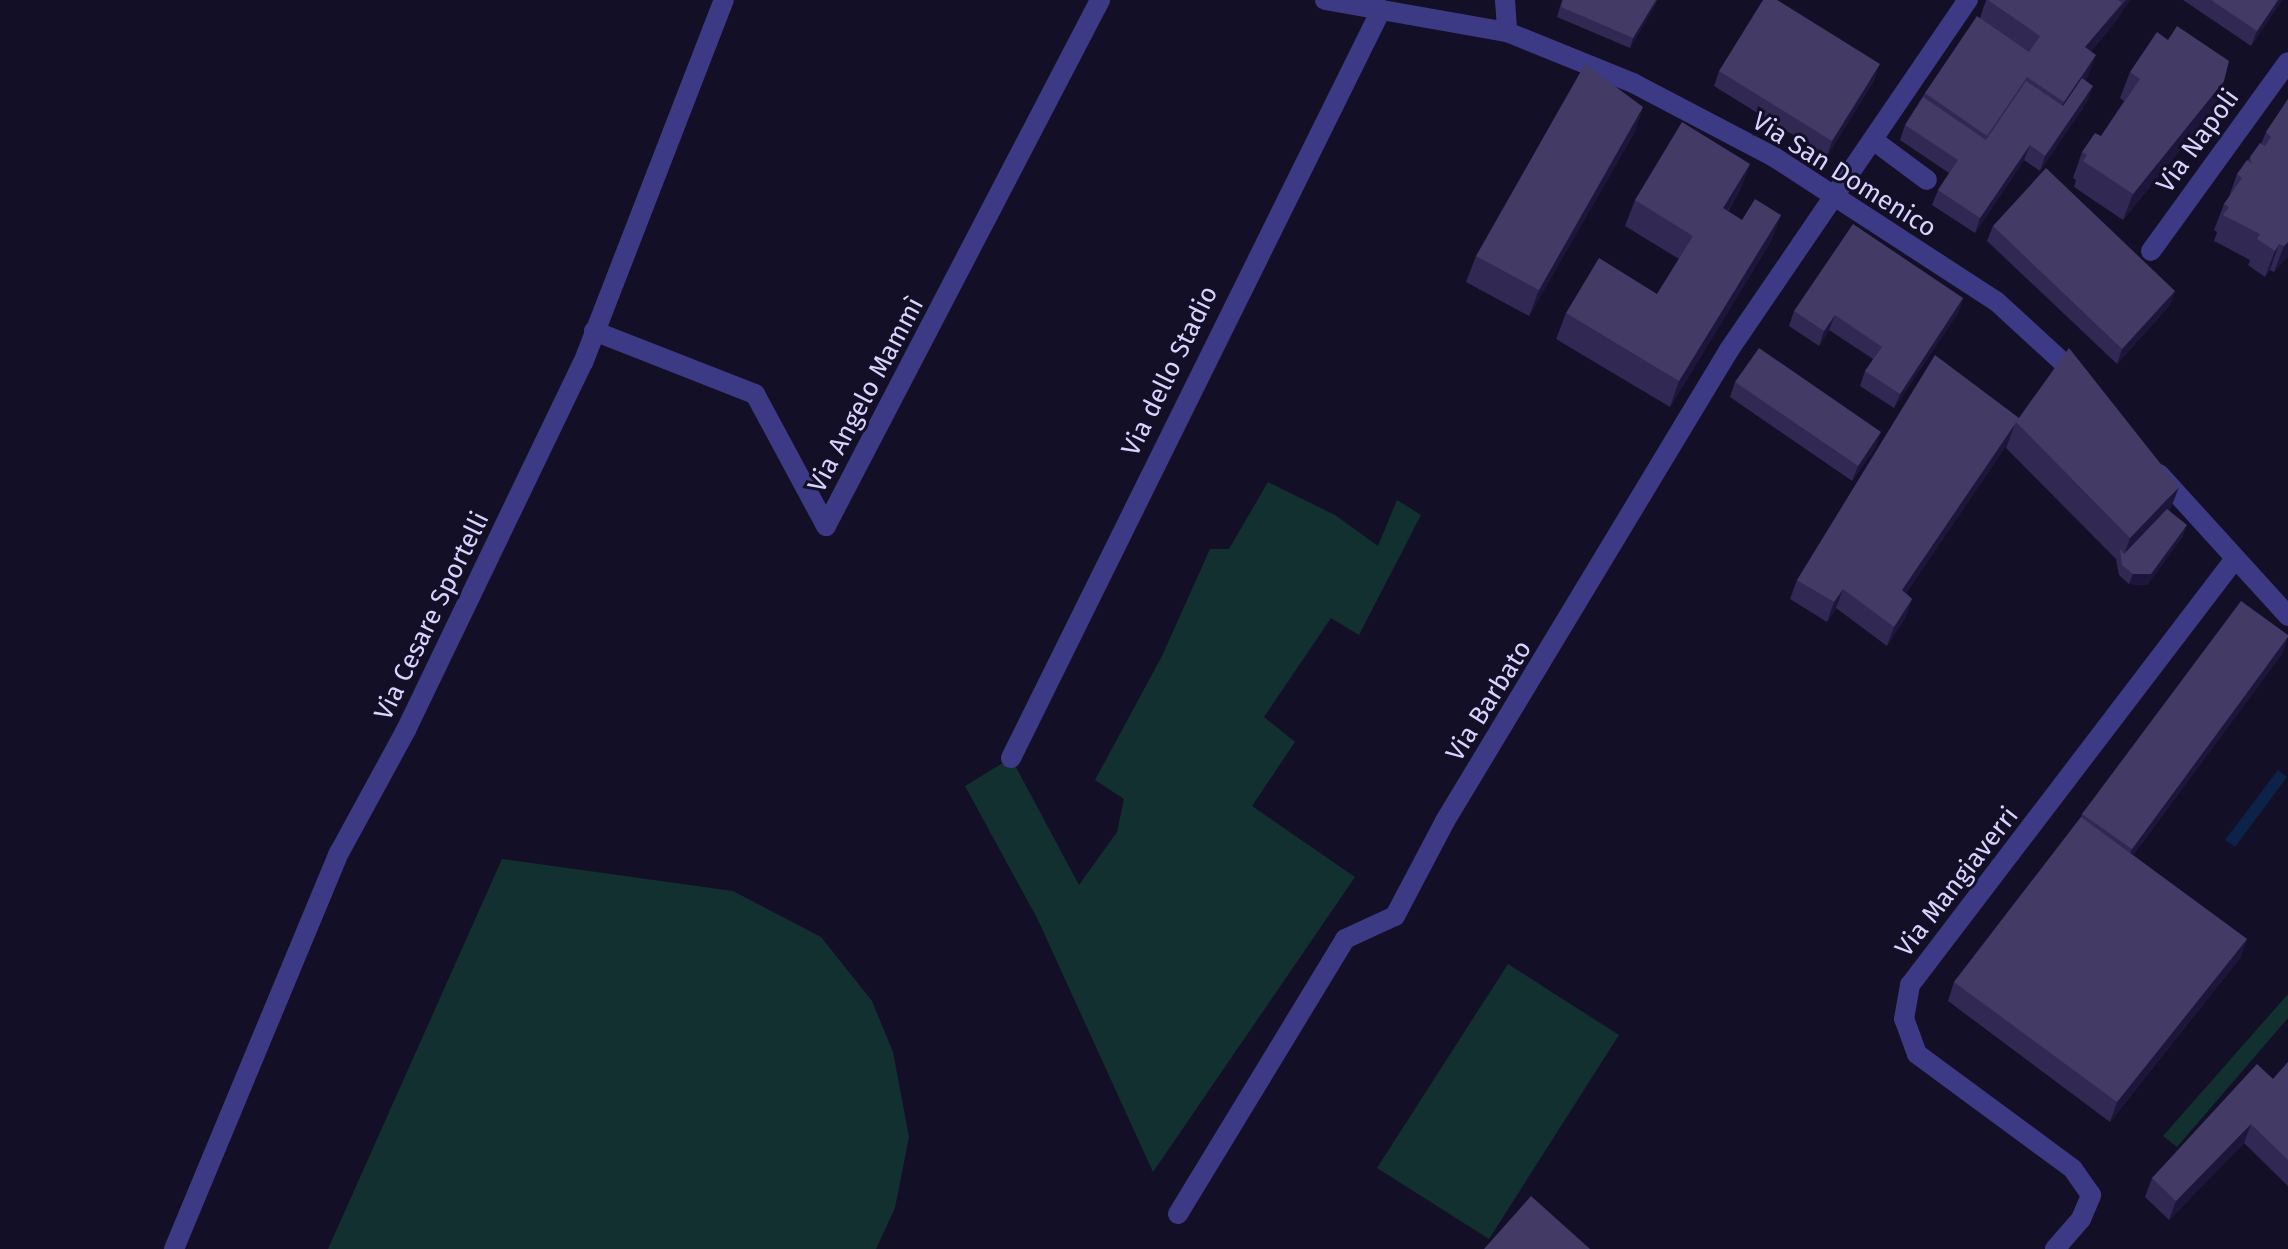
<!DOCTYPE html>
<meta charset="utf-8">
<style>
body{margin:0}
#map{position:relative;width:2288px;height:1249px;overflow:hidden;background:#130f26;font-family:"Fira Sans",sans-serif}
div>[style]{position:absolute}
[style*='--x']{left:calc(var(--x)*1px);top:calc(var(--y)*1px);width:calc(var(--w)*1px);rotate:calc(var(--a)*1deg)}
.green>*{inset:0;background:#12302f}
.water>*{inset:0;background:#0c2248}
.service>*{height:20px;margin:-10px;padding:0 10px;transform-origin:10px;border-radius:10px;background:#3d3a85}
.minor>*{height:20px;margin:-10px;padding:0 10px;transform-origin:10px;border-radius:10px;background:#3d3a85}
.tertiary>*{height:20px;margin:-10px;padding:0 10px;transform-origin:10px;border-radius:10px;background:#3d3a85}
.wall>*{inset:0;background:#312854}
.shaded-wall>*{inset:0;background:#1d163a}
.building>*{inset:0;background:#433a66}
span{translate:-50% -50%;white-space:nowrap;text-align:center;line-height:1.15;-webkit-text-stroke:6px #130f26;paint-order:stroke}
.street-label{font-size:26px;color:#d9d4ff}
</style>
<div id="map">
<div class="green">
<div style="clip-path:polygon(1268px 482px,1335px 515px,1378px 546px,1397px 500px,1421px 515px,1359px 635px,1331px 618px,1264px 717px,1295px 742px,1252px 806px,1355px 877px,1153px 1172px,1038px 920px,965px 786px,1011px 758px,1079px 885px,1117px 832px,1124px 799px,1095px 780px,1162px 656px,1210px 549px,1229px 549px)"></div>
<div style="clip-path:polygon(502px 859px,733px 891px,821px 937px,872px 1001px,893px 1052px,909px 1137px,895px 1208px,876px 1249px,328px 1249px)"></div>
<div style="clip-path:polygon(1508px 964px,1619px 1035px,1489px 1239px,1377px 1168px)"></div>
<div style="clip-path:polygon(2288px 994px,2288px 1018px,2177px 1147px,2163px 1136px)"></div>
</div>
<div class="water">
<div style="clip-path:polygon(2278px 770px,2287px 777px,2235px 847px,2225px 840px)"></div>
</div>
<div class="service">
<div style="--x:1505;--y:0;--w:32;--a:86"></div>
<div style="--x:1873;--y:140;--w:67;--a:36.5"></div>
</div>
<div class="minor">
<div style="--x:2151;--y:251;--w:233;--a:-54.1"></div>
<div style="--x:594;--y:331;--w:173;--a:21.4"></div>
<div style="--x:755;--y:394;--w:150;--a:61.7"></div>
<div style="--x:826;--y:526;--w:593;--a:-62.48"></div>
<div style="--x:1011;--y:758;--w:835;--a:-63.68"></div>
<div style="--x:1178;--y:1214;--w:322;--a:-58.7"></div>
<div style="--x:1345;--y:939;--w:55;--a:-24.7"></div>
<div style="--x:1395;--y:916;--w:107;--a:-62.2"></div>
<div style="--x:1445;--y:821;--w:550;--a:-58.91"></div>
<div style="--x:1729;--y:350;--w:424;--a:-55.7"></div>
<div style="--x:174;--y:1249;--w:429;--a:-67.4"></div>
<div style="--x:339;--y:853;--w:140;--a:-61.4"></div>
<div style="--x:406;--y:730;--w:407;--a:-64.3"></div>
<div style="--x:583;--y:363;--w:389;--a:-68.8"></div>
<div style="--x:2055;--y:1249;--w:40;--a:-49"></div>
<div style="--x:2081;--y:1219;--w:26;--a:-67"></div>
<div style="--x:2091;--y:1195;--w:32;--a:-125"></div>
<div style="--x:2073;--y:1169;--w:194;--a:-143.6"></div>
<div style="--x:1917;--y:1054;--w:37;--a:-110"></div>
<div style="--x:1904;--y:1019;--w:35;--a:-80"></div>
<div style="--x:1910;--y:985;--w:534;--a:-52.68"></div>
</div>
<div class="tertiary">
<div style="--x:1325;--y:0;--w:185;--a:10"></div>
<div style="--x:1507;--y:32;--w:136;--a:22"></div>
<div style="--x:1633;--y:83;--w:159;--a:27.7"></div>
<div style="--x:1774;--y:157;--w:265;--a:33"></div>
<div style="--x:1996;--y:301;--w:114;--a:42.5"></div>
<div style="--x:2159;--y:474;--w:192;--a:47.7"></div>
</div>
<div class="wall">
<div style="clip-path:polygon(1562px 0,1657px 0,1654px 7px,1630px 48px,1557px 17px)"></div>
<div style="clip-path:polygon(1986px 0,2130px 0,2115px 22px,2091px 51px,2089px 74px,2085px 80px,2088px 100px,2040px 171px,2024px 160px,1975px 233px,1932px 205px,1938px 190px,1949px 173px,1900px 140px,1905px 125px,1925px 93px,1980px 18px)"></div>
<div style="clip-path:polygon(2183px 0,2282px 0,2251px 46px)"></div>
<div style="clip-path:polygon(1719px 71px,1875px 79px,1827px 156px,1714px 86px)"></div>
<div style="clip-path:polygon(2130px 72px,2224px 81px,2215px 107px,2123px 220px,2074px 187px,2076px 180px,2073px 178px,2082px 152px,2101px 136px,2124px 101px,2120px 98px)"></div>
<div style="clip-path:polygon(2288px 99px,2288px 256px,2274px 272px,2270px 270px,2265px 277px,2248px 265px,2250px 260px,2214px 241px,2217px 232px,2214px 230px,2224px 204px,2229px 197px,2237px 174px,2261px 144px,2266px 132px)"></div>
<div style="clip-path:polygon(1643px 107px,1634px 133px,1529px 316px,1466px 282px,1476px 256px)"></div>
<div style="clip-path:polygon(1750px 164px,1740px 190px,1728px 211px,1742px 220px,1781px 215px,1771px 241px,1670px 407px,1556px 339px,1566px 313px,1657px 294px,1679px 259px,1625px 226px,1635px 200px)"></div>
<div style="clip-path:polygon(1993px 226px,2175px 291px,2169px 306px,2117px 364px,1987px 241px)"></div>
<div style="clip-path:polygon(1963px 298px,1958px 313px,1894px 408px,1860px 386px,1865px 371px,1873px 359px,1829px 330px,1819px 346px,1789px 326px,1794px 311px)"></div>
<div style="clip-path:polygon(1735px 382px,1876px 447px,1852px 481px,1730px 397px)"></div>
<div style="clip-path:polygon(2019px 418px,2170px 511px,2183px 536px,2147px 585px,2129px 584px,2119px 575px,2116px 559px,2006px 448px,2008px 443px,1906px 593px,1912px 599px,1905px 618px,1887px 646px,1836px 608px,1827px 622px,1790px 599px,1797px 580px)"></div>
<div style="clip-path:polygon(2284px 651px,2133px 855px,2247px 939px,2240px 958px,2110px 1122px,1948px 1001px,1954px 982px,2081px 817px,2082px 814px)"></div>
<div style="clip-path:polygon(2288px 1062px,2288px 1186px,2244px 1143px,2169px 1220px,2145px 1197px,2152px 1178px,2273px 1079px)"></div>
</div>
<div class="shaded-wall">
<div style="clip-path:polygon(1656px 0,1654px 7px,1630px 48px,1633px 38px)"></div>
<div style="clip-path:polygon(2126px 0,2130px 0,2115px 22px,2078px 66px,2085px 47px)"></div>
<div style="clip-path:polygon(2278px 0,2282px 0,2251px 46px,2257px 31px)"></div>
<div style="clip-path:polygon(2096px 55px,2089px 74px,2057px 121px,2064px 102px)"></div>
<div style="clip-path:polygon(1880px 64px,1875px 79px,1827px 156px,1832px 141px)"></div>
<div style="clip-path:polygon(2224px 81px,2215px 107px,2123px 220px,2133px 194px)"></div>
<div style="clip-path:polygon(2093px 86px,2088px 100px,2040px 171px,2045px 156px)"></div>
<div style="clip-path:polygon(1643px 107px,1634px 133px,1529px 316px,1539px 290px)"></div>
<div style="clip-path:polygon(2030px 145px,2024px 160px,1975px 233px,1980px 218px)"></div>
<div style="clip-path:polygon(1750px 164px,1740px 190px,1713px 234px,1723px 208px)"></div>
<div style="clip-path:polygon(1781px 215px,1771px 241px,1670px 407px,1679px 381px)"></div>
<div style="clip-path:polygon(2288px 242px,2288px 256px,2274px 272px,2284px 246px)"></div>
<div style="clip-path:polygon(2279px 244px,2270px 270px,2265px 277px,2275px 251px)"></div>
<div style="clip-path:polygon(2175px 291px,2169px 306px,2117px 364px,2122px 349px)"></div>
<div style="clip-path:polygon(1963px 298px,1958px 313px,1894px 408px,1900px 394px)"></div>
<div style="clip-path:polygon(1835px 315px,1829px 330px,1819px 346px,1824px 331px)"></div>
<div style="clip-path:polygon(2015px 424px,2008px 443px,1895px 609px,1902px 590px)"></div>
<div style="clip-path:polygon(1881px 432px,1876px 447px,1852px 481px,1858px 466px)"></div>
<div style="clip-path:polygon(2179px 487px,2169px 513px,2122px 561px,2130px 538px)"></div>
<div style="clip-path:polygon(2187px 525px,2183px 536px,2147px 585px,2129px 584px,2133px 574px)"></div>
<div style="clip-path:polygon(1843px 589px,1836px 608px,1827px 622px,1834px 602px)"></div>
<div style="clip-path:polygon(1912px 599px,1905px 618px,1887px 646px,1894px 627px)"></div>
<div style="clip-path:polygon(2288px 637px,2284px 651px,2126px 864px,2132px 849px)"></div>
<div style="clip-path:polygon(2247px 939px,2240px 958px,2110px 1122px,2117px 1102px)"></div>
<div style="clip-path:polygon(2251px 1124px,2244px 1143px,2169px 1220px,2176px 1201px)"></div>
</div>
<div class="building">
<div style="clip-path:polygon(1563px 0,1656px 0,1633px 38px,1561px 7px)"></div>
<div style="clip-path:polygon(1763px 0,1777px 0,1880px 64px,1832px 141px,1719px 71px)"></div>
<div style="clip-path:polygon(1988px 0,2118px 0,2122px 3px,2085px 47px,2096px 55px,2064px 102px,2027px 77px,1987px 136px,1925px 93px,1977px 16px,2029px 52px,2040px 36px)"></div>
<div style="clip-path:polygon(2211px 0,2278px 0,2257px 31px)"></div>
<div style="clip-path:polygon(2177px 26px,2229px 61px,2224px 81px,2133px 194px,2083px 161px,2087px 155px,2082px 152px,2095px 133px,2101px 136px,2140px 79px,2130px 72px,2157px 32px,2168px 40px)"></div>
<div style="clip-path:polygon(1585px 64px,1643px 107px,1539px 290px,1476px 256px)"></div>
<div style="clip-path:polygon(2082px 78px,2093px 86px,2045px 156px,2030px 145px,1980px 218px,1938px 190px,1958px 160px,1905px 125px,1923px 97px,1986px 140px,2026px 81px,2063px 106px)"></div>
<div style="clip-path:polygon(2288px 99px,2288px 242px,2284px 246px,2279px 244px,2275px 251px,2257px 239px,2260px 234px,2223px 215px,2229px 207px,2224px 204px,2242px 178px,2237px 174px,2247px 160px,2252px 164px,2250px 157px,2260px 143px,2265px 146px,2271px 137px,2266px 132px)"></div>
<div style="clip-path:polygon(1682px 122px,1750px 164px,1723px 208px,1742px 220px,1755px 199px,1781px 215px,1679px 381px,1566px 313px,1599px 258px,1657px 294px,1693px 236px,1635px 200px)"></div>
<div style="clip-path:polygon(2046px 168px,2175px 291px,2122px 349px,1993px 226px)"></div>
<div style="clip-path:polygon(1853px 224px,1963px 298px,1900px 394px,1865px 371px,1882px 347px,1835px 315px,1824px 331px,1794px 311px)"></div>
<div style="clip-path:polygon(1759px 348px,1881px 432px,1858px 466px,1735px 382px)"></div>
<div style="clip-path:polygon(2069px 348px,2179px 487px,2130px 538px,2016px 422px)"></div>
<div style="clip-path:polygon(1935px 355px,2019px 418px,1902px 590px,1912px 599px,1894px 627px,1843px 589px,1834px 602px,1797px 580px)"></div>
<div style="clip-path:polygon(2167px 509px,2187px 525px,2151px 574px,2133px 574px,2122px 565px,2120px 549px,2124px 554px)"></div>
<div style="clip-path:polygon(2241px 601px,2288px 635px,2288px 637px,2132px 849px,2082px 814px)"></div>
<div style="clip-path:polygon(2081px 817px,2247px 939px,2117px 1102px,1954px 982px)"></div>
<div style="clip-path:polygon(2288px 1062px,2288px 1160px,2251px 1124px,2176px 1201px,2152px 1178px,2257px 1064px,2273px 1079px)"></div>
<div style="clip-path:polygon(1531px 1196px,1590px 1249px,1484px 1249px)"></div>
</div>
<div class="street-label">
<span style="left:2198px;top:141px;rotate:-54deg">Via Napoli</span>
<span style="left:1844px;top:175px;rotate:32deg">Via San Domenico</span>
<span style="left:1170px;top:371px;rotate:-64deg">Via dello Stadio</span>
<span style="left:866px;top:395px;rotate:-62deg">Via Angelo Mammì</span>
<span style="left:432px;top:616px;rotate:-64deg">Via Cesare Sportelli</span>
<span style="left:1489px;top:701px;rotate:-58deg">Via Barbato</span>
<span style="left:1957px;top:882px;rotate:-52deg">Via Mangiaverri</span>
</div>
</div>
